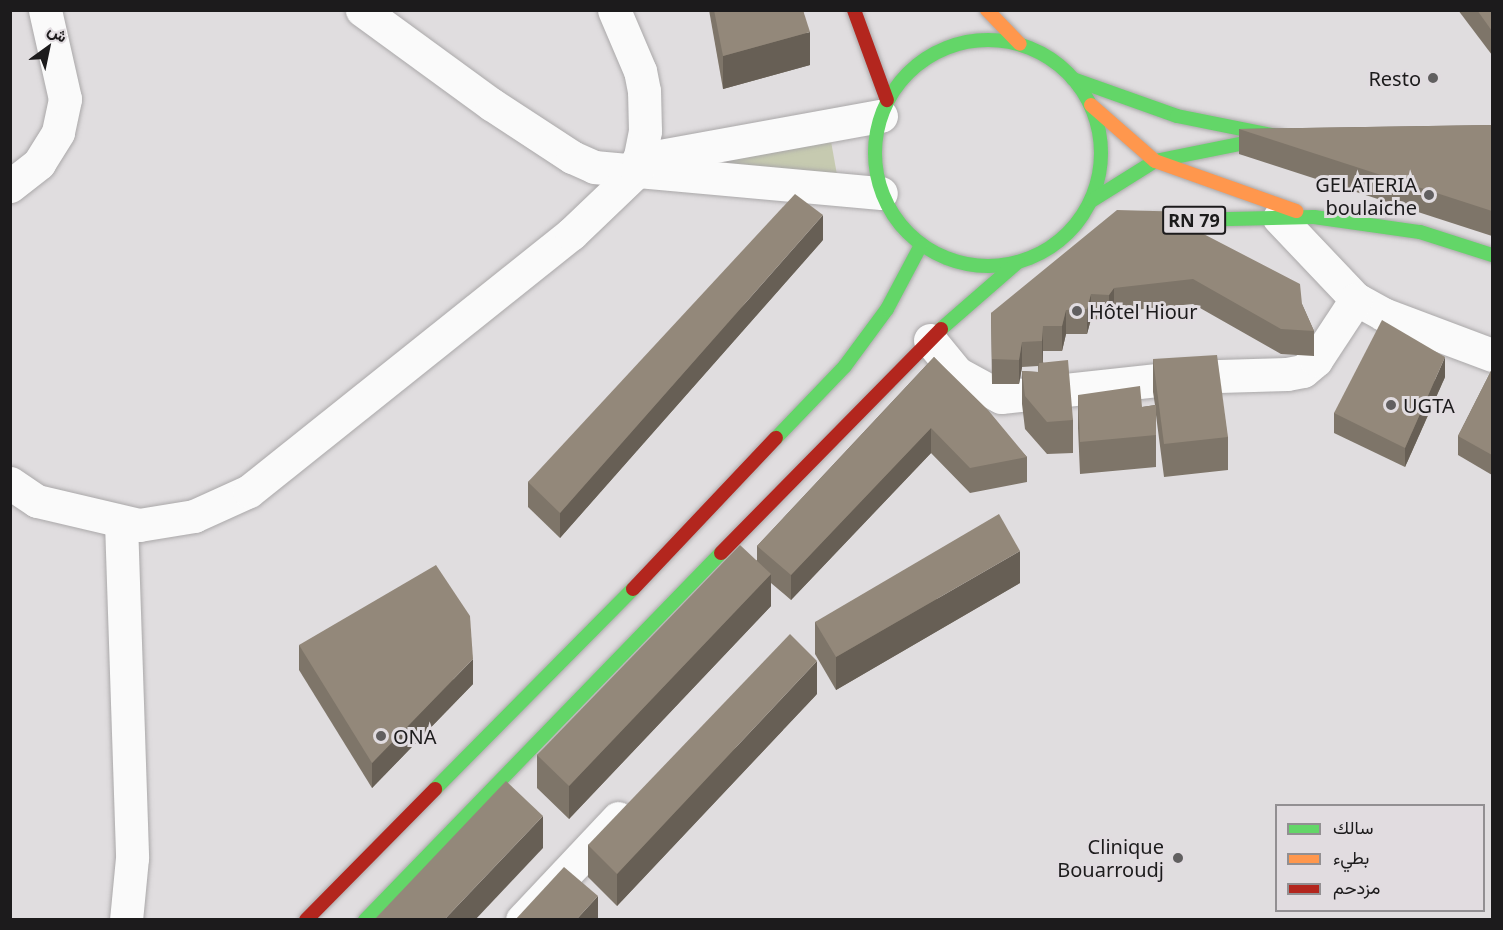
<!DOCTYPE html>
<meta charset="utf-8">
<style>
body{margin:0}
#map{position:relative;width:1503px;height:930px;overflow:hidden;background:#e0dddf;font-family:"Noto Sans",Vazirmatn,sans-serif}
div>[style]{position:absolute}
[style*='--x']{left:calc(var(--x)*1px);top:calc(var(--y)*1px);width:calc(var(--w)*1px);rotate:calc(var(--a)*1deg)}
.green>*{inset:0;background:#c6cab0}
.roads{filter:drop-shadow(0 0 2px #aaa8a9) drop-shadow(0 0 2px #aaa8a9)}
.street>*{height:33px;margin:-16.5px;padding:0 16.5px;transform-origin:16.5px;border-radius:16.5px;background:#fafafa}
.fast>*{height:14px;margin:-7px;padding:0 7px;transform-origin:7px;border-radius:7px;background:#63d668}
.fast>.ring{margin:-7px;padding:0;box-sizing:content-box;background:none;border:14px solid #63d668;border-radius:50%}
.slow>*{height:14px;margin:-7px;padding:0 7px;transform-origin:7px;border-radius:7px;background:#ff974d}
.jam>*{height:14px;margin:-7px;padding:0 7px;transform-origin:7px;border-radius:7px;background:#b3261e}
.wall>*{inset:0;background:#7e7569}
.shaded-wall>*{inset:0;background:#675f55}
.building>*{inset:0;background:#93887a}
.dots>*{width:16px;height:16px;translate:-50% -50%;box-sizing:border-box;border:3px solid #e1dce0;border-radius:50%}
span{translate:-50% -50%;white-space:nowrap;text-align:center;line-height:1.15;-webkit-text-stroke:6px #e1dce0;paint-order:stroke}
.shield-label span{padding:2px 4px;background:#e1dce0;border:2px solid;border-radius:4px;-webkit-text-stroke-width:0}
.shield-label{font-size:18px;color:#1c1b1c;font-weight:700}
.poi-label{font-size:20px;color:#1c1b1c}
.right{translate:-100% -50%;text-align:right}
.left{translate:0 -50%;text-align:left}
.frame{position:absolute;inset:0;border:12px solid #1c1b1c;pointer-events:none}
.legend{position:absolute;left:1275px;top:804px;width:210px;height:108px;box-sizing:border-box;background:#e1dce0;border:2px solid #928f92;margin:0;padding:8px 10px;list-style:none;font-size:18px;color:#1c1b1c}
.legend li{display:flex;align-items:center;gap:12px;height:30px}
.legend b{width:30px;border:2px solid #928f92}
.north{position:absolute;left:18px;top:18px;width:60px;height:60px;-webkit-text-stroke:4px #e1dce0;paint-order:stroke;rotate:33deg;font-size:16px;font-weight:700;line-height:24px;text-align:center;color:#1c1b1c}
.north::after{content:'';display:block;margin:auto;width:21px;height:27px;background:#1c1b1c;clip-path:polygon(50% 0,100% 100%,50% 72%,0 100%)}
</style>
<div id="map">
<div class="green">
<div style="clip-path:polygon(829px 130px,839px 186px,675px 170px)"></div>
</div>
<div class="roads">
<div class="street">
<div style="--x:362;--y:10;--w:160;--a:36.1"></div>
<div style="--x:491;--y:104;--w:97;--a:33.2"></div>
<div style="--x:572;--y:157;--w:24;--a:24"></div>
<div style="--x:594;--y:167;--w:288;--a:5.2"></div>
<div style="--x:638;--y:160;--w:247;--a:-10.3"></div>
<div style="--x:10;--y:186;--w:37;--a:-38"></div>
<div style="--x:39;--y:163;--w:36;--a:-58"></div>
<div style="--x:58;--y:132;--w:34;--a:-78"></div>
<div style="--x:65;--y:99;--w:91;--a:-102.7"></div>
<div style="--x:1279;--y:218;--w:112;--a:46.5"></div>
<div style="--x:1356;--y:299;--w:31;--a:29"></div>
<div style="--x:1383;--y:314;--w:116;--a:20.6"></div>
<div style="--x:930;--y:340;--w:43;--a:50.7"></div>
<div style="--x:957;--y:373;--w:50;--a:28.6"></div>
<div style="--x:1001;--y:397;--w:185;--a:-6.2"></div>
<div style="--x:1185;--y:377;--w:102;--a:-1.7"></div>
<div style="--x:1287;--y:374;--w:16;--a:-11"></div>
<div style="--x:1303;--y:371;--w:17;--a:-40"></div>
<div style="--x:1316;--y:360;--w:73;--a:-56.7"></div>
<div style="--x:10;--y:483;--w:32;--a:34"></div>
<div style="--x:37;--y:501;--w:105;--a:13.2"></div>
<div style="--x:139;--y:525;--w:56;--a:-9.3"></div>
<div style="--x:194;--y:516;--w:60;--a:-24.4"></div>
<div style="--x:249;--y:491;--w:412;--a:-38.6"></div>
<div style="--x:571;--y:234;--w:91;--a:-43.7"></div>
<div style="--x:637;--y:171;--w:41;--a:-78.7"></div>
<div style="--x:645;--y:131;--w:40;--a:-91.4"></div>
<div style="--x:644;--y:91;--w:20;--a:-101"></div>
<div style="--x:640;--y:71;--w:66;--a:-113.1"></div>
<div style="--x:121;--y:522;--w:336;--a:88.1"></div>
<div style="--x:132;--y:858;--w:62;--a:95.5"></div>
<div style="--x:522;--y:920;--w:140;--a:-46.7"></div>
</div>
<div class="fast">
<div class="ring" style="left:875px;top:40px;width:212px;height:212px"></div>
<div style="--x:1073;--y:79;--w:110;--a:19.6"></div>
<div style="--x:1177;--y:116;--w:106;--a:11.4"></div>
<div style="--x:1091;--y:201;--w:75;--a:-32"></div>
<div style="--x:1155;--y:161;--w:111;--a:-11.4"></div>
<div style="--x:1147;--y:221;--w:167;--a:-1.4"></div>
<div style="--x:1314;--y:217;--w:107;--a:8.1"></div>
<div style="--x:1420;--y:232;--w:76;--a:17.7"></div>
<div style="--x:941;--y:329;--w:102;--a:-41"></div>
<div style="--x:776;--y:438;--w:100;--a:-46.2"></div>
<div style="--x:845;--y:366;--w:71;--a:-53.6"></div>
<div style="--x:887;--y:309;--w:72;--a:-62"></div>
<div style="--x:435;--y:789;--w:281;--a:-45.3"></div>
<div style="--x:365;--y:920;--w:511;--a:-45.87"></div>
</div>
<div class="slow">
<div style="--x:987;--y:10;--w:47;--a:45.9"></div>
<div style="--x:1091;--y:105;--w:85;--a:41.2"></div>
<div style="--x:1155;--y:161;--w:150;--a:19.5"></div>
</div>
<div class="jam">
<div style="--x:854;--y:10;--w:96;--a:69.9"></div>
<div style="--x:721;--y:553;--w:314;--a:-45.5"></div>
<div style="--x:633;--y:589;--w:208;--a:-46.6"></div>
<div style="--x:306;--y:920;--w:184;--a:-45.4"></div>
</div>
</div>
<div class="wall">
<div style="clip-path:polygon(709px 10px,803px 10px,810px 65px,723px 89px)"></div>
<div style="clip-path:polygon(1458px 10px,1492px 10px,1492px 55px)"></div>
<div style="clip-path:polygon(1492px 125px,1492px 236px,1239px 154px,1239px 129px)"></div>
<div style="clip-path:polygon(1192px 228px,1302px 304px,1314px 331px,1314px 356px,1281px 354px,1193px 304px,1114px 312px,1109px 320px,1091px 319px,1087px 334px,1066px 334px,1062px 351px,1043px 351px,1043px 362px,1073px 420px,1073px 453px,1047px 454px,1025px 429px,1022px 404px,1022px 371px,1038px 372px,1038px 366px,1022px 367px,1019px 384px,992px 384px,991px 313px)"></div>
<div style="clip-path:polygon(823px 240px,560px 538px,528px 507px,528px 482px)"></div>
<div style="clip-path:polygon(934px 357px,1027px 457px,1027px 482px,970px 493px,931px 453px,791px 600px,771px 583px,771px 606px,569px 819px,537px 788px,537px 755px,757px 560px,757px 546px)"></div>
<div style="clip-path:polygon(1153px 359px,1228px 437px,1228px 470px,1164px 477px,1156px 415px,1156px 467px,1080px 474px,1078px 428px,1078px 395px,1142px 407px,1155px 405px,1153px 392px)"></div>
<div style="clip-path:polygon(1492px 369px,1492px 475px,1458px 455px,1458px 436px)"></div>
<div style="clip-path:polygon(1445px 377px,1405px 467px,1334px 433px,1334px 413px)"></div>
<div style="clip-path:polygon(1020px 583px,836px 690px,815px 654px,815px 622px)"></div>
<div style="clip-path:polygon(299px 645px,473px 684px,372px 788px,299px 670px)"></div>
<div style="clip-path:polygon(817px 694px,617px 906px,588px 877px,588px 845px)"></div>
</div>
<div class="shaded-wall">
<div style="clip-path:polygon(810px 32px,810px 65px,723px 89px,723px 56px)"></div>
<div style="clip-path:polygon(823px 215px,823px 240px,560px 538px,560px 513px)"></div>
<div style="clip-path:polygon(1114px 288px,1114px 312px,1109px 320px,1109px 295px)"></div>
<div style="clip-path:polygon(1091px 294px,1091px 319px,1087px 334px,1087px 309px)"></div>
<div style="clip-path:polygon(1066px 310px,1066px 334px,1062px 351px,1062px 326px)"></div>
<div style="clip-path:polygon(1043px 326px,1043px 351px,1042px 366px,1042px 341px)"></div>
<div style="clip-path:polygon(1022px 342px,1022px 367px,1019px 384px,1019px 360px)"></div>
<div style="clip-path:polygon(1445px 357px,1445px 377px,1405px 467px,1405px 448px)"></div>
<div style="clip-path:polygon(931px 428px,931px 453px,791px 600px,791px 575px)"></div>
<div style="clip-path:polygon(1020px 551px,1020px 583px,836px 690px,836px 657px)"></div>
<div style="clip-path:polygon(771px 574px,771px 606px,569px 819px,569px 786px)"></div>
<div style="clip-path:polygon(473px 659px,473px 684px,372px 788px,372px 763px)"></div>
<div style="clip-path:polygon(817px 661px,817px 694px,617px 906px,617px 874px)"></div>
<div style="clip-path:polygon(543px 816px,543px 848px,475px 920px,444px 920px)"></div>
<div style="clip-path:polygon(598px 896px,598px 920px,576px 920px)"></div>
</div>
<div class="building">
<div style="clip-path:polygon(714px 10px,803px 10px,810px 32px,723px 56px)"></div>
<div style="clip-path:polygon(1477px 10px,1492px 10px,1492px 31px)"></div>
<div style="clip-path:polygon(1492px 125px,1492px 211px,1239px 129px)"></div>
<div style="clip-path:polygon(795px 194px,823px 215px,560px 513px,528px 482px)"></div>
<div style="clip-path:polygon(1117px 210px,1190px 212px,1192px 228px,1300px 284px,1302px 304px,1314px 331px,1281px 329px,1193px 279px,1114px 288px,1109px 295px,1091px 294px,1087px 309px,1066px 310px,1062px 326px,1043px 326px,1042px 341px,1022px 342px,1019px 360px,992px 359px,991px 313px)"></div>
<div style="clip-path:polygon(1382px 320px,1445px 357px,1405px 448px,1334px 413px)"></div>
<div style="clip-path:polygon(1217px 355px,1228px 437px,1164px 444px,1153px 359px)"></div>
<div style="clip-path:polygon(934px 357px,988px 410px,1027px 457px,970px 468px,931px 428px,791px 575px,757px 546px)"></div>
<div style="clip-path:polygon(1068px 360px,1073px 420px,1047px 422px,1025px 396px,1022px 371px,1038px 372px,1039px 363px)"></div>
<div style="clip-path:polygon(1492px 369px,1492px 455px,1458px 436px)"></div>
<div style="clip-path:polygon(1140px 386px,1142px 407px,1156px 405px,1156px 435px,1080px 442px,1078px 395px)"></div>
<div style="clip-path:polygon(999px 514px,1020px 551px,836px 657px,815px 622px)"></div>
<div style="clip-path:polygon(740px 545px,771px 574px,569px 786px,537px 755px)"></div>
<div style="clip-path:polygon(436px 565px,470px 616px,473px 659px,372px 763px,299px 645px)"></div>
<div style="clip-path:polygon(790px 634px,817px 661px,617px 874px,588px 845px)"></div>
<div style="clip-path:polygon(506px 781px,543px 816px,444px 920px,374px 920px)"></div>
<div style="clip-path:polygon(564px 867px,598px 896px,576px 920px,515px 920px)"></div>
</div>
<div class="dots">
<div style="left:1433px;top:78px;background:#615f60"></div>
<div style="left:1429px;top:195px;background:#615f60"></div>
<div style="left:1077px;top:311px;background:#615f60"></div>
<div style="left:1391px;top:405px;background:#615f60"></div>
<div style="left:381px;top:736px;background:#615f60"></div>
<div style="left:1178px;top:858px;background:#615f60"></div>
</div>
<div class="shield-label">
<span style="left:1194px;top:220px">RN 79</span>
</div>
<div class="poi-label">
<span class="right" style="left:1421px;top:78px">Resto</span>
<span class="right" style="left:1417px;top:196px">GELATERIA<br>boulaiche</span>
<span class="left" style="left:1089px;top:311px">Hôtel Hiour</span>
<span class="left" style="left:1403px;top:405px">UGTA</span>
<span class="left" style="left:393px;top:736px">ONA</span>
<span class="right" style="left:1164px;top:858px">Clinique<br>Bouarroudj</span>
</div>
<div class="frame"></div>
<ul class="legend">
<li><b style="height:8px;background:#63d668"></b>سالك</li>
<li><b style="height:8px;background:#ff974d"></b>بطيء</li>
<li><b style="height:8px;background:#b3261e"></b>مزدحم</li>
</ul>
<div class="north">ش</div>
</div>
